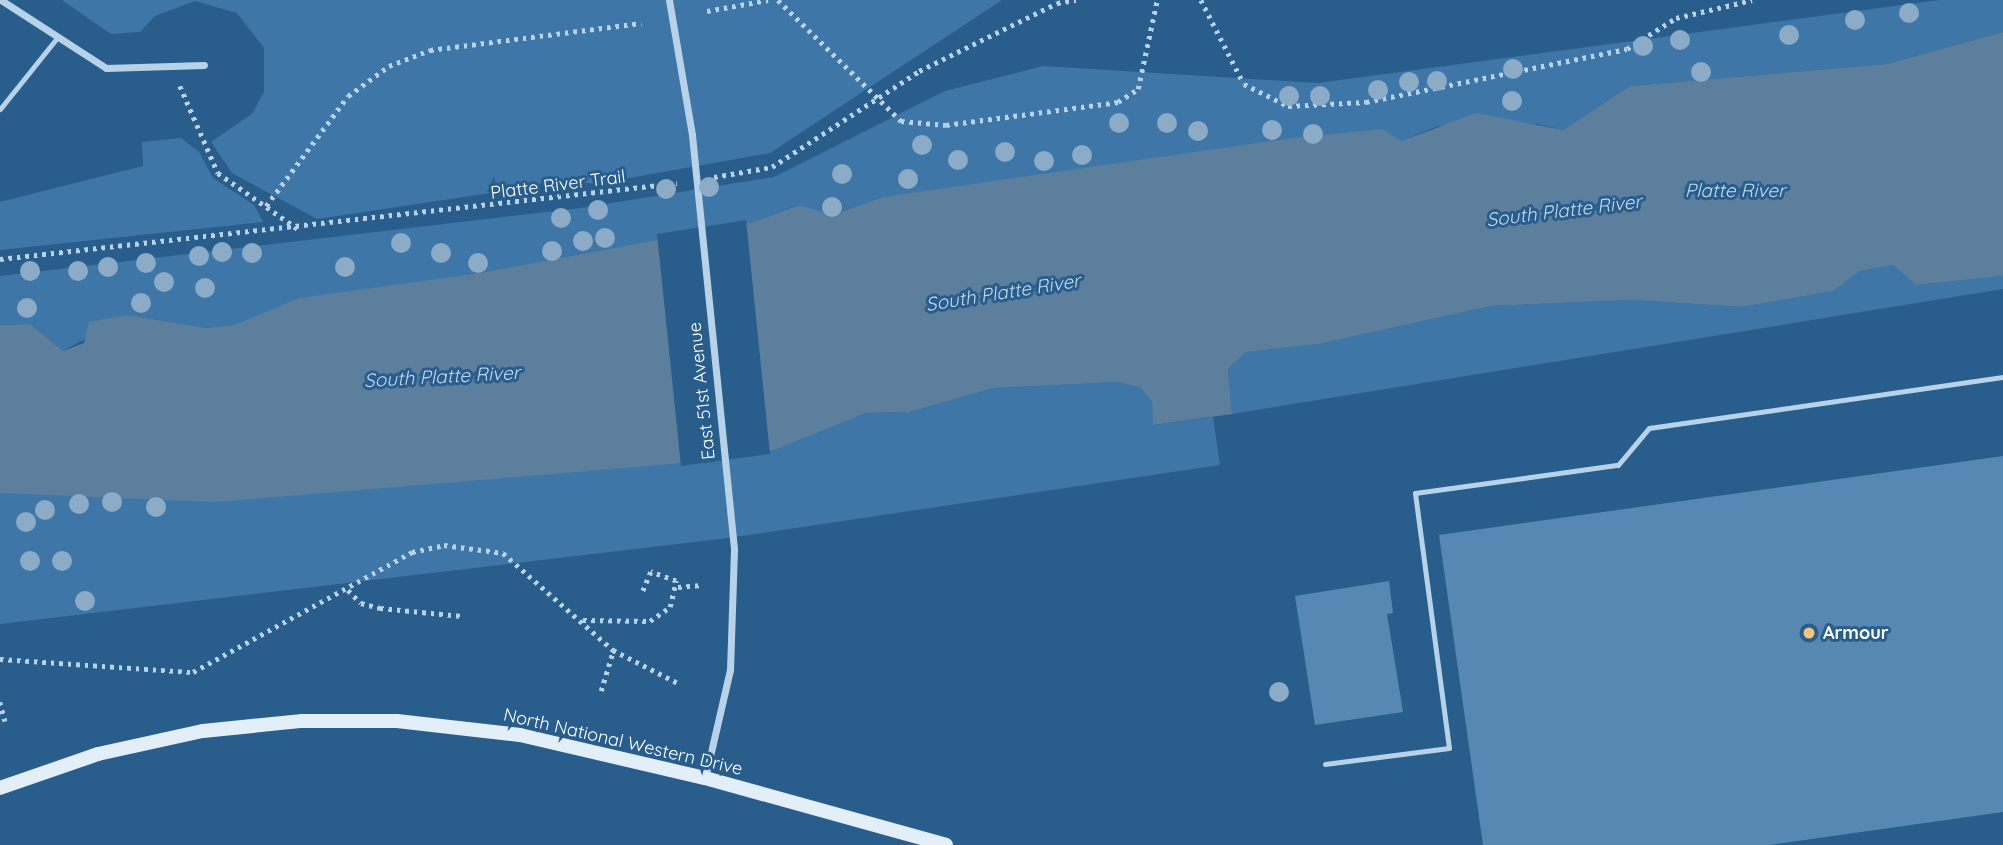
<!DOCTYPE html>
<style>
body{margin:0}
#map{position:relative;width:2003px;height:845px;overflow:hidden;background:#295d8b;font-family:Quicksand,sans-serif}
div>[style]{position:absolute}
[style*='--x']{left:calc(var(--x)*1px);top:calc(var(--y)*1px);width:calc(var(--w)*1px);rotate:calc(var(--a)*1deg)}
.green>*{inset:0;background:#3e77a7}
.water>*{inset:0;background:#5c7f9e}
.pier>*{inset:0;background:#295d8b}
.building>*{inset:0;background:#5688b3}
.path>*{height:4.5px;margin-top:-2.25px;transform-origin:0;background:repeating-linear-gradient(90deg,#b8d3e9 0 3.5px,transparent 0 8.5px)}
.lane>*{height:5px;margin:-2.5px;padding:0 2.5px;transform-origin:2.5px;border-radius:2.5px;background:#b8d3e9}
.street>*{height:7px;margin:-3.5px;padding:0 3.5px;transform-origin:3.5px;border-radius:3.5px;background:#b8d3e9}
.secondary>*{height:14px;margin:-7px;padding:0 7px;transform-origin:7px;border-radius:7px;background:#e2eef8}
.street-bridge>*{height:7px;margin:-3.5px;padding:0 3.5px;transform-origin:3.5px;border-radius:3.5px;background:#b8d3e9}
.trees>*{width:20px;height:20px;margin:-10px;border-radius:50%;background:#8babc6}
.dots>*{width:19px;height:19px;translate:-50% -50%;box-sizing:border-box;border:4px solid #295d8b;border-radius:50%}
span{translate:-50% -50%;white-space:nowrap;text-align:center;line-height:1.15;-webkit-text-stroke:6px #295d8b;paint-order:stroke}
.street-label{font-size:18px;color:#fff}
.poi-label{font-size:18px;color:#fff;font-weight:700}
.left{translate:0 -50%;text-align:left}
.water-label{font-size:19px;color:#c3dcf1;font-style:italic}
</style>
<div id="map">
<div class="green">
<div style="clip-path:polygon(62px 0,1002px 0,770px 153px,596px 184px,570px 181px,317px 219px,232px 173px,211px 142px,253px 113px,264px 92px,264px 48px,237px 13px,195px 1px,155px 16px,140px 32px,111px 34px)"></div>
<div style="clip-path:polygon(1939px 0,2003px 0,2003px 32px,1887px 64px,1630px 86px,1563px 130px,1537px 124px,1438px 126px,1402px 141px,1383px 129px,883px 197px,831px 215px,798px 205px,753px 222px,479px 273px,300px 299px,234px 325px,206px 328px,128px 315px,63px 351px,30px 324px,0 325px,0 276px,581px 208px,774px 177px,945px 91px,1043px 66px,1318px 83px)"></div>
<div style="clip-path:polygon(181px 138px,199px 152px,213px 178px,254px 205px,263px 222px,0 250px,0 202px,143px 166px,142px 142px)"></div>
<div style="clip-path:polygon(1893px 265px,1916px 285px,2003px 276px,2003px 289px,1232px 414px,1228px 369px,1246px 352px,1319px 344px,1491px 306px,1633px 300px,1742px 307px,1833px 291px,1860px 271px)"></div>
<div style="clip-path:polygon(1118px 382px,1141px 388px,1152px 402px,1154px 425px,1213px 417px,1220px 465px,728px 538px,0 624px,0 493px,332px 490px,674px 464px,775px 450px,866px 413px,910px 412px,994px 388px)"></div>
</div>
<div class="water">
<div style="clip-path:polygon(2003px 32px,2003px 276px,1916px 285px,1893px 265px,1860px 271px,1833px 291px,1742px 307px,1633px 300px,1491px 306px,1319px 344px,1246px 352px,1228px 369px,1232px 414px,1153px 425px,1152px 402px,1141px 388px,1118px 382px,994px 388px,910px 412px,866px 413px,775px 450px,674px 464px,216px 502px,0 493px,0 325px,30px 324px,63px 351px,84px 343px,89px 322px,128px 315px,206px 328px,234px 325px,300px 298px,479px 273px,753px 222px,799px 205px,832px 215px,883px 197px,1293px 138px,1383px 129px,1402px 141px,1476px 113px,1563px 130px,1630px 86px,1887px 64px)"></div>
</div>
<div class="pier">
<div style="clip-path:polygon(746px 220px,770px 454px,681px 466px,657px 234px)"></div>
</div>
<div class="building">
<div style="clip-path:polygon(2003px 456px,2003px 812px,1769px 845px,1483px 845px,1439px 535px)"></div>
<div style="clip-path:polygon(1389px 581px,1393px 613px,1387px 614px,1403px 712px,1315px 725px,1295px 596px)"></div>
</div>
<div class="path">
<div style="--x:778;--y:0;--w:173;--a:44.5"></div>
<div style="--x:901;--y:121;--w:45;--a:5.1"></div>
<div style="--x:946;--y:125;--w:174;--a:-7.6"></div>
<div style="--x:1118;--y:102;--w:24;--a:-33"></div>
<div style="--x:1138;--y:89;--w:91;--a:-77.9"></div>
<div style="--x:1201;--y:0;--w:94;--a:62.9"></div>
<div style="--x:1244;--y:84;--w:49;--a:26.6"></div>
<div style="--x:1288;--y:106;--w:78;--a:-2.9"></div>
<div style="--x:1366;--y:102;--w:266;--a:-11.5"></div>
<div style="--x:1627;--y:49;--w:58;--a:-32.3"></div>
<div style="--x:1676;--y:18;--w:78;--a:-13.3"></div>
<div style="--x:707;--y:11;--w:62;--a:-10.2"></div>
<div style="--x:180;--y:86;--w:95;--a:66.4"></div>
<div style="--x:218;--y:173;--w:98;--a:35"></div>
<div style="--x:714;--y:177;--w:59;--a:-9.8"></div>
<div style="--x:772;--y:167;--w:176;--a:-33.1"></div>
<div style="--x:919;--y:71;--w:154;--a:-26.2"></div>
<div style="--x:1057;--y:3;--w:19;--a:-9"></div>
<div style="--x:266;--y:206;--w:137;--a:-53.3"></div>
<div style="--x:348;--y:96;--w:51;--a:-36.2"></div>
<div style="--x:389;--y:66;--w:44;--a:-21.3"></div>
<div style="--x:430;--y:50;--w:213;--a:-7.3"></div>
<div style="--x:0;--y:259;--w:681;--a:-6.41"></div>
<div style="--x:678;--y:587;--w:23;--a:-5"></div>
<div style="--x:348;--y:590;--w:18;--a:45"></div>
<div style="--x:361;--y:603;--w:20;--a:15"></div>
<div style="--x:380;--y:608;--w:82;--a:5.6"></div>
<div style="--x:583;--y:620;--w:67;--a:0.9"></div>
<div style="--x:650;--y:621;--w:24;--a:-35"></div>
<div style="--x:670;--y:607;--w:27;--a:-77"></div>
<div style="--x:676;--y:581;--w:27;--a:-160"></div>
<div style="--x:651;--y:572;--w:25;--a:113"></div>
<div style="--x:0;--y:659;--w:193;--a:3.9"></div>
<div style="--x:193;--y:672;--w:250;--a:-28.7"></div>
<div style="--x:412;--y:552;--w:33;--a:-12"></div>
<div style="--x:444;--y:545;--w:60;--a:7.7"></div>
<div style="--x:503;--y:553;--w:147;--a:41.4"></div>
<div style="--x:613;--y:650;--w:75;--a:26.9"></div>
<div style="--x:601;--y:691;--w:42;--a:-73.3"></div>
<div style="--x:0;--y:702;--w:20;--a:75"></div>
</div>
<div class="lane">
<div style="--x:0;--y:109;--w:90;--a:-51.3"></div>
<div style="--x:1325;--y:764;--w:125;--a:-7.4"></div>
<div style="--x:1449;--y:748;--w:257;--a:-97.6"></div>
<div style="--x:1415;--y:493;--w:205;--a:-7.9"></div>
<div style="--x:1618;--y:465;--w:48;--a:-50"></div>
<div style="--x:1649;--y:428;--w:358;--a:-8.2"></div>
</div>
<div class="street">
<div style="--x:1;--y:0;--w:125;--a:32.9"></div>
<div style="--x:106;--y:68;--w:98;--a:-1.8"></div>
<div style="--x:669;--y:0;--w:137;--a:80.3"></div>
<div style="--x:705;--y:778;--w:111;--a:-77"></div>
<div style="--x:730;--y:670;--w:120;--a:-88.1"></div>
</div>
<div class="secondary">
<div style="--x:0;--y:788;--w:104;--a:-19.1"></div>
<div style="--x:98;--y:754;--w:107;--a:-12.4"></div>
<div style="--x:203;--y:731;--w:100;--a:-5.8"></div>
<div style="--x:302;--y:721;--w:95;--a:0"></div>
<div style="--x:397;--y:721;--w:124;--a:6.5"></div>
<div style="--x:520;--y:735;--w:190;--a:13.1"></div>
<div style="--x:705;--y:778;--w:250;--a:15.5"></div>
</div>
<div class="street-bridge">
<div style="--x:692;--y:135;--w:417;--a:84.2"></div>
</div>
<div class="trees">
<div style="left:1909px;top:13px"></div>
<div style="left:1855px;top:20px"></div>
<div style="left:1789px;top:35px"></div>
<div style="left:1680px;top:40px"></div>
<div style="left:1643px;top:46px"></div>
<div style="left:1513px;top:69px"></div>
<div style="left:1701px;top:72px"></div>
<div style="left:1437px;top:81px"></div>
<div style="left:1409px;top:82px"></div>
<div style="left:1378px;top:90px"></div>
<div style="left:1289px;top:96px"></div>
<div style="left:1320px;top:96px"></div>
<div style="left:1512px;top:101px"></div>
<div style="left:1119px;top:123px"></div>
<div style="left:1167px;top:123px"></div>
<div style="left:1272px;top:130px"></div>
<div style="left:1198px;top:131px"></div>
<div style="left:1313px;top:134px"></div>
<div style="left:922px;top:145px"></div>
<div style="left:1005px;top:152px"></div>
<div style="left:1082px;top:155px"></div>
<div style="left:958px;top:160px"></div>
<div style="left:1044px;top:161px"></div>
<div style="left:842px;top:174px"></div>
<div style="left:908px;top:179px"></div>
<div style="left:709px;top:187px"></div>
<div style="left:666px;top:189px"></div>
<div style="left:832px;top:207px"></div>
<div style="left:598px;top:210px"></div>
<div style="left:561px;top:218px"></div>
<div style="left:605px;top:238px"></div>
<div style="left:583px;top:241px"></div>
<div style="left:401px;top:243px"></div>
<div style="left:552px;top:251px"></div>
<div style="left:222px;top:252px"></div>
<div style="left:252px;top:253px"></div>
<div style="left:441px;top:253px"></div>
<div style="left:199px;top:256px"></div>
<div style="left:146px;top:263px"></div>
<div style="left:478px;top:263px"></div>
<div style="left:108px;top:267px"></div>
<div style="left:345px;top:267px"></div>
<div style="left:30px;top:271px"></div>
<div style="left:78px;top:271px"></div>
<div style="left:164px;top:282px"></div>
<div style="left:205px;top:288px"></div>
<div style="left:141px;top:303px"></div>
<div style="left:27px;top:308px"></div>
<div style="left:112px;top:502px"></div>
<div style="left:79px;top:504px"></div>
<div style="left:156px;top:507px"></div>
<div style="left:45px;top:510px"></div>
<div style="left:26px;top:522px"></div>
<div style="left:30px;top:561px"></div>
<div style="left:62px;top:561px"></div>
<div style="left:85px;top:601px"></div>
<div style="left:1279px;top:692px"></div>
</div>
<div class="dots">
<div style="left:1809px;top:633px;background:#f1c57e"></div>
</div>
<div class="street-label">
<span style="left:558px;top:185px;rotate:-7deg">Platte River Trail</span>
<span style="left:702px;top:391px;rotate:-96deg">East 51st Avenue</span>
<span style="left:623px;top:742px;rotate:13deg">North National Western Drive</span>
</div>
<div class="poi-label">
<span class="left" style="left:1823px;top:633px">Armour</span>
</div>
<div class="water-label">
<span style="left:1735px;top:191px">Platte River</span>
<span style="left:1564px;top:211px;rotate:-7deg">South Platte River</span>
<span style="left:1003px;top:293px;rotate:-9deg">South Platte River</span>
<span style="left:442px;top:377px;rotate:-3deg">South Platte River</span>
</div>
</div>
